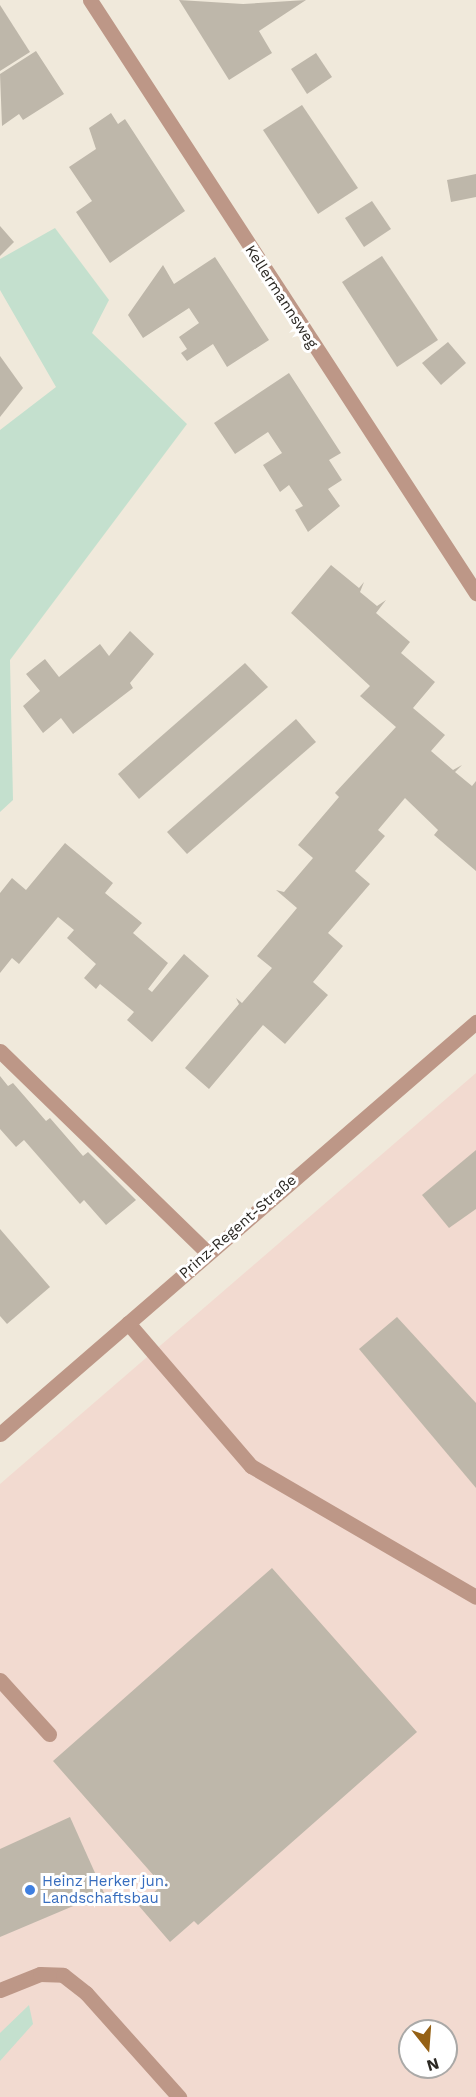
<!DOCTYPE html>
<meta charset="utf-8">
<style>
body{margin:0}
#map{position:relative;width:476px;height:2097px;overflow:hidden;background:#f0e9db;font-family:"Work Sans",sans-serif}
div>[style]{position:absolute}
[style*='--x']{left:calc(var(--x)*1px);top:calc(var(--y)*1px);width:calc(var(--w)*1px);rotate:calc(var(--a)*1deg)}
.commercial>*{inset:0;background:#f2dad0}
.green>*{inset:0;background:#c4e0ce}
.building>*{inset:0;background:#beb7aa}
.minor>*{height:15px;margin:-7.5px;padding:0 7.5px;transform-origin:7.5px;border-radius:7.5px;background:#bd9787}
.dots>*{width:16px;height:16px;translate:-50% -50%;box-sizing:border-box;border:3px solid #fff;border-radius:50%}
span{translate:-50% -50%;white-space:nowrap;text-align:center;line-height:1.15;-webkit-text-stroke:6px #fff;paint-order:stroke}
.street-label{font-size:15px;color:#2b2823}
.shop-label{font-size:15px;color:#366cbe}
.left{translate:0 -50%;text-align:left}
.north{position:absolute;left:398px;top:2019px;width:60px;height:60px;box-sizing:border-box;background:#fff;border:2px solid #aaa9a7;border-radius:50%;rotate:163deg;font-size:16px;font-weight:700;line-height:24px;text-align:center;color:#2b2823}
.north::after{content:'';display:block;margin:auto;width:21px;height:27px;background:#956115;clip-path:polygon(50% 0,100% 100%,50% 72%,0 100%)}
</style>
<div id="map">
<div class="commercial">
<div style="clip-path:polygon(evenodd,476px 1073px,476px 2097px,0 2097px,0 1484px,476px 1073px,410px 2031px,446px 2031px,446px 2067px,410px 2067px,410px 2031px)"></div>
</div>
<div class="green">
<div style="clip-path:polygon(55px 228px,109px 300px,92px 333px,187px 424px,10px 660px,13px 800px,0 812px,0 430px,56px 387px,0 290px,0 259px)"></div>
<div style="clip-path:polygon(29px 2005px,33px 2024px,0 2061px,0 2033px)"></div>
</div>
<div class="building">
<div style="clip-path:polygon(179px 0,243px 4px,306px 0,259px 31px,272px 53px,229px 80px)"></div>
<div style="clip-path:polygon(0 5px,30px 52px,0 71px)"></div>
<div style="clip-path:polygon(36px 51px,64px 94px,23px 120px,19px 114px,2px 126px,0 74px)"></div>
<div style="clip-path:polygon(316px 53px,332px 77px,307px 94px,291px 69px)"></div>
<div style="clip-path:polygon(302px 105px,358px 188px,318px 214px,263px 130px)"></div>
<div style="clip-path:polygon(111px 113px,118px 124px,125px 119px,185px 211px,110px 263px,76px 212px,92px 201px,69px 167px,96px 149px,89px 128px)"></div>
<div style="clip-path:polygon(476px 174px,476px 197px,451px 202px,447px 180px)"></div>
<div style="clip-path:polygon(372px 201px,391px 229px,364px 247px,345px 218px)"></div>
<div style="clip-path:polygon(0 226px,14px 242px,0 256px)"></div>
<div style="clip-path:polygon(382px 256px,438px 340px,397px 367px,342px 282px)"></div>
<div style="clip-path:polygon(215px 257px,269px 340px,227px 367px,213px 344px,187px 361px,181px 353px,187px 349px,179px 337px,199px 323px,189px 308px,143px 338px,128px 315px,163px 265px,174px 284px)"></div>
<div style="clip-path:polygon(448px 342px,466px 363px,441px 385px,422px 363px)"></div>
<div style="clip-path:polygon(0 356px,23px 388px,0 417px)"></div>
<div style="clip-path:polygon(289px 373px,341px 453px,329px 460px,342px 480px,328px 489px,340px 506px,308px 532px,295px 510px,303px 506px,289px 485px,280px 492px,263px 465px,282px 453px,268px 432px,235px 454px,214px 423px)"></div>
<div style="clip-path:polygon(331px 565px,359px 588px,364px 582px,360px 592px,377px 606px,386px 600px,376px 613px,410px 642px,401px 653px,435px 682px,413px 708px,445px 735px,431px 751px,453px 770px,462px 765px,455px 772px,472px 786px,476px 781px,476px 871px,434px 835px,438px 830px,405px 798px,378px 830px,385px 836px,355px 871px,370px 884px,328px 933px,343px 946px,313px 982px,328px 995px,285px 1044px,263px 1025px,209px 1089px,185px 1068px,239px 1004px,236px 998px,242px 1003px,272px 968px,257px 956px,297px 908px,276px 890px,284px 892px,313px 858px,298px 845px,339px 797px,335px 793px,396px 727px,360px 696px,370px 686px,291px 613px)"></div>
<div style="clip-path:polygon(130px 631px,154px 654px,130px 683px,133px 688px,73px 734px,61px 718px,43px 733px,23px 706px,40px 691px,26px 674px,45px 659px,59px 677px,100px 644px,109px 656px)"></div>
<div style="clip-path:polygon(245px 663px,268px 687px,139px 799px,118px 774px)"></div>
<div style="clip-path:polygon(296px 719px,316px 742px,187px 854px,167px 832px)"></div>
<div style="clip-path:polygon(65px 843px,113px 883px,105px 893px,142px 923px,133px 933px,168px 963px,148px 989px,152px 992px,184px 954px,209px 976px,152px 1042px,127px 1020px,134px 1012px,100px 984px,96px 989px,84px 978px,96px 964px,67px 938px,74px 930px,58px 917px,19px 964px,12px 958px,0 973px,0 893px,12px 878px,26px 890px)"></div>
<div style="clip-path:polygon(0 1076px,8px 1086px,13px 1083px,46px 1121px,50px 1118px,83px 1156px,88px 1152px,136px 1200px,106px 1225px,84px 1200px,80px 1204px,24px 1140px,16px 1147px,0 1129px)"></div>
<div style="clip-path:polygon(476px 1150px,476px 1209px,449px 1228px,422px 1195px)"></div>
<div style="clip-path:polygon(0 1229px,50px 1287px,7px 1324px,0 1316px)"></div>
<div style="clip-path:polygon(397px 1317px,476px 1403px,476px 1488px,359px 1349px)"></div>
<div style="clip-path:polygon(272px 1568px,417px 1732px,198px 1925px,194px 1921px,170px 1942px,139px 1906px,162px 1885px,53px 1761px)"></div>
<div style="clip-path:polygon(70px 1817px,104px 1893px,0 1937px,0 1849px)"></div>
</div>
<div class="minor">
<div style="--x:90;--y:0;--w:708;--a:56.94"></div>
<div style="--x:0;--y:1051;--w:290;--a:44.2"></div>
<div style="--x:128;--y:1323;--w:189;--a:49.3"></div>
<div style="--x:251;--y:1466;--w:260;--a:30.2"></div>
<div style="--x:0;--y:1434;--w:630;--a:-40.88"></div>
<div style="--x:0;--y:1680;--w:73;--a:47.8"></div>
<div style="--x:0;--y:1990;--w:43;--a:-21.8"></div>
<div style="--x:40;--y:1974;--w:23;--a:2"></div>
<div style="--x:63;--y:1975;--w:29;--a:38"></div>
<div style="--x:86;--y:1993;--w:140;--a:48.2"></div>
</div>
<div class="dots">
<div style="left:30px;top:1890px;background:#3f7fe0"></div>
</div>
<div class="street-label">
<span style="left:281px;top:297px;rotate:57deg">Kellermannsweg</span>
<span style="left:238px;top:1227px;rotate:-41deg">Prinz-Regent-Straße</span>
</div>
<div class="shop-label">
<span class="left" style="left:42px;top:1890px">Heinz Herker jun.<br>Landschaftsbau</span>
</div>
<div class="north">N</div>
</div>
